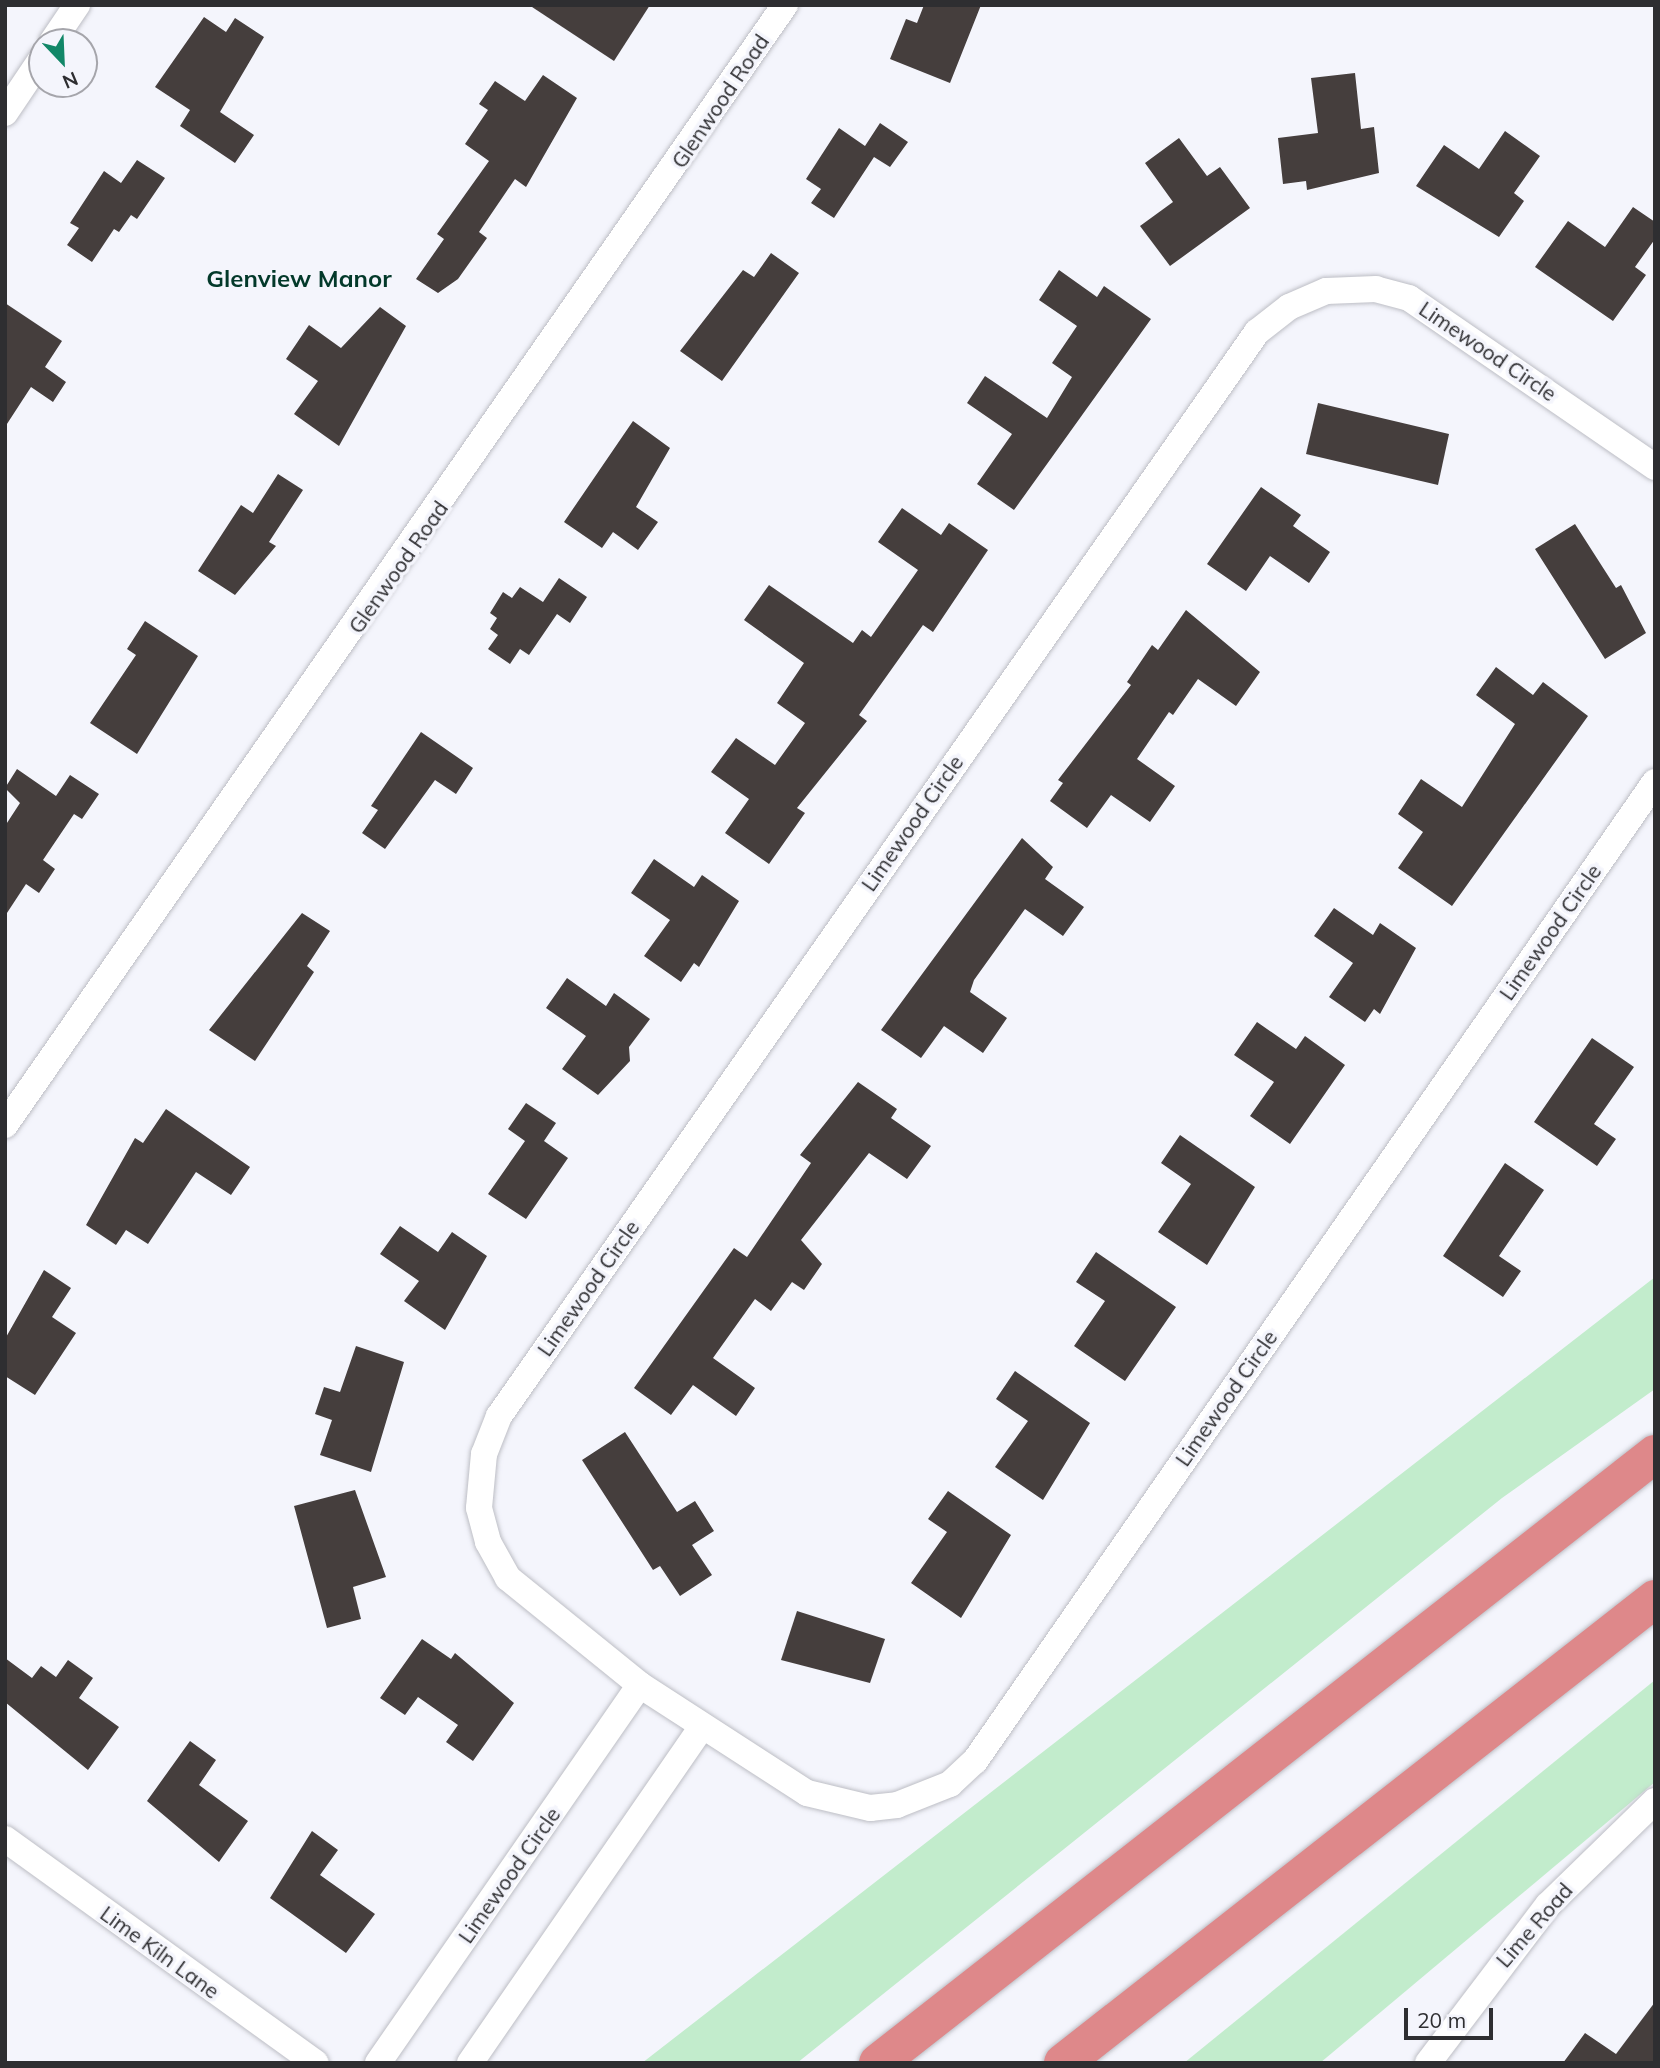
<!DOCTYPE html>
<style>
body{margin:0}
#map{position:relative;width:1660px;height:2068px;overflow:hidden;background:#f4f5fc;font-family:Mulish,sans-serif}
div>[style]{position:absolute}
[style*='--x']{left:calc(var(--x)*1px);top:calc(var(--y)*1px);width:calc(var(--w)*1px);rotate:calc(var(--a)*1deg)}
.green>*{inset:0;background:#c2eccc}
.building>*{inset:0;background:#453e3d}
.roads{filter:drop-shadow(0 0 2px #bdbec5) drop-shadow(0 0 2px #bdbec5)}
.minor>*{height:26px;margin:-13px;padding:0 13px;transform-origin:13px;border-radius:13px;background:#fff}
.motorway>*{height:38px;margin:-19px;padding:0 19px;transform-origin:19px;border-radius:19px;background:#de888a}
span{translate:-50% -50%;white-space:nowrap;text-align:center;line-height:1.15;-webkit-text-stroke:7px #f4f5fc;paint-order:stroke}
.street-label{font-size:21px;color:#2e2e31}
.quarter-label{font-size:24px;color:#03392a;font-weight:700}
.frame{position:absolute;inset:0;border:7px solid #2e2e31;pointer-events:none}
.north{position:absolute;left:28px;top:28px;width:70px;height:70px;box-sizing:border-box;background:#f4f5fc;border:2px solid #a5a5ab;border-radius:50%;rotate:157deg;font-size:19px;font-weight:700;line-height:28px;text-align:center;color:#2e2e31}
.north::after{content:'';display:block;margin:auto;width:24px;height:32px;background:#128768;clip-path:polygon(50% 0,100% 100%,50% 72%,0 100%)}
.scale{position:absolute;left:1404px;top:2008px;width:89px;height:32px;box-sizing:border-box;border:4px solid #2e2e31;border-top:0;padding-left:9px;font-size:21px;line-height:24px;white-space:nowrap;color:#2e2e31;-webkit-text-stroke:5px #f4f5fc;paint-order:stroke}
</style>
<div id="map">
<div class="green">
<div style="clip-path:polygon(1655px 1277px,1655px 1389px,1502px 1498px,797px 2063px,642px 2063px)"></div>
<div style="clip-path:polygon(1655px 1680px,1655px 1782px,1320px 2063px,1184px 2063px)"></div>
</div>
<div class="building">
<div style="clip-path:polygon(529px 5px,650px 5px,614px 61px)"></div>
<div style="clip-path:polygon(924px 5px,981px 5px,950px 83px,890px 59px,906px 19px,917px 23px)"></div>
<div style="clip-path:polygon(204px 17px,226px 32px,235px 18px,264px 37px,220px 112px,254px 135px,235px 163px,180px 126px,190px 110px,155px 87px)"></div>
<div style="clip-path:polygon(1355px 73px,1361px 129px,1374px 127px,1379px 173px,1307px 190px,1306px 181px,1283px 184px,1278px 138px,1318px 133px,1311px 78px)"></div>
<div style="clip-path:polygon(543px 75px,577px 98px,526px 187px,515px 179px,479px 232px,487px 238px,458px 279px,438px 293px,416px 279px,444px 239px,437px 234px,489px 161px,465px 144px,488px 110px,479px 104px,495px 81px,525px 101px)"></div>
<div style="clip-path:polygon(880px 123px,908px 142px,890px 167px,874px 157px,834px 218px,811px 203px,821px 189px,806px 179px,839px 128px,865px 146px)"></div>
<div style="clip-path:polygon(1505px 131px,1540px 156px,1514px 193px,1524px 201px,1499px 237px,1416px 186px,1444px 145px,1479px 169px)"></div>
<div style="clip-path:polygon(1179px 138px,1207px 176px,1220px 167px,1250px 208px,1170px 266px,1140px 226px,1173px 202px,1145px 163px)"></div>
<div style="clip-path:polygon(137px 160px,165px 178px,137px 219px,131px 215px,119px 232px,114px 229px,92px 262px,67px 245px,79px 228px,70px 223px,104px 171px,121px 183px)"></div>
<div style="clip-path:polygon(1633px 207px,1655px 222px,1655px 239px,1635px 267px,1646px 275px,1613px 321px,1535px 267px,1568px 221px,1605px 247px)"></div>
<div style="clip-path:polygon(771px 253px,799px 273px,722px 381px,680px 351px,743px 270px,754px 277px)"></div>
<div style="clip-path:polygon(1059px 270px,1097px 297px,1104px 286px,1151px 319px,1014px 510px,977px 484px,1012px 434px,967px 403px,985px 376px,1047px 418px,1072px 377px,1052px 363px,1077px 326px,1039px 300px)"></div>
<div style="clip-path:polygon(5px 303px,62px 341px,45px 367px,66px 382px,53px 402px,31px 387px,5px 427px)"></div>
<div style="clip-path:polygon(380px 307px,406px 326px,339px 446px,294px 414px,318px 381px,286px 359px,309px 325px,341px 348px)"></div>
<div style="clip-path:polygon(1318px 403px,1449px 434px,1438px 485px,1306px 454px)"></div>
<div style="clip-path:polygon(633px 421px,670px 448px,636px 507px,658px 522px,638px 550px,613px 532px,602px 548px,564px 522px)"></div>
<div style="clip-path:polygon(278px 474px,303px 490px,269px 542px,276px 546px,235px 595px,198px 571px,241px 505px,253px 513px)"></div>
<div style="clip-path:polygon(1261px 487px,1301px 515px,1293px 526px,1330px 552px,1309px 583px,1270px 556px,1246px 591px,1207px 564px)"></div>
<div style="clip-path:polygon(902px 508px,941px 535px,949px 523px,988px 550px,933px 632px,923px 625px,859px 715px,867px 721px,797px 808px,805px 813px,769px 864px,725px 833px,749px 799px,711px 772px,736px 738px,775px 765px,805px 723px,777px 703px,804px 663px,744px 620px,769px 585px,853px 643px,862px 630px,871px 637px,918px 570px,878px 542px)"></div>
<div style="clip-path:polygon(1575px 524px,1616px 588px,1621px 585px,1646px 633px,1605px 659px,1535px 549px)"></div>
<div style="clip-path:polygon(559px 578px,587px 597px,570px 623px,557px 614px,529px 655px,520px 649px,510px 664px,488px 649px,498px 635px,490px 629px,497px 618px,490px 613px,503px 592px,512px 598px,520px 587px,543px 602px)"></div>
<div style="clip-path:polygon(1186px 610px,1260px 672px,1236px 706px,1198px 679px,1173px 715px,1169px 712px,1137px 759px,1175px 786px,1150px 822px,1111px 795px,1087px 828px,1050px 801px,1063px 783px,1058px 780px,1131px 685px,1127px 682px,1152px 645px,1158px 650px)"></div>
<div style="clip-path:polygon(145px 621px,198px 656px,137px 754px,90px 723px,136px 655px,127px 649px)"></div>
<div style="clip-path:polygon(1496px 667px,1533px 695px,1543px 682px,1588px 716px,1452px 906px,1398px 868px,1423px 832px,1398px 814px,1421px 779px,1462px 807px,1515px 724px,1476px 695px)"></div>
<div style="clip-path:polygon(421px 732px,473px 768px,456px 794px,435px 780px,385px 849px,362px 833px,378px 810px,371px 806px)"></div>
<div style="clip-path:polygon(17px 769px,56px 796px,70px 775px,99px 794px,82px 819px,74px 814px,43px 860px,55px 869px,39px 893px,26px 884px,5px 916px,5px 826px,20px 803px,5px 788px)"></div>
<div style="clip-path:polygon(1022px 838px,1053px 867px,1045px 879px,1084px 907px,1063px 936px,1025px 909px,974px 980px,970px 992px,1007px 1018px,983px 1053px,944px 1026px,921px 1058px,881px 1030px)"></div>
<div style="clip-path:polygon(654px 859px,694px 887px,702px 875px,739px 901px,699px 967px,694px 963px,681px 982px,644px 956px,670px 920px,631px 893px)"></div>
<div style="clip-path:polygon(1334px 908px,1373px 935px,1380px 923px,1416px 948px,1380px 1014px,1374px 1009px,1365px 1022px,1329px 997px,1353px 963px,1314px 936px)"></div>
<div style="clip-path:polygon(302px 913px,330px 931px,307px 966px,314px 972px,255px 1061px,209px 1030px)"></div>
<div style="clip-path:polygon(567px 978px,606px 1006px,614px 993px,650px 1019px,629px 1047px,630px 1061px,598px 1095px,562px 1069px,586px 1036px,546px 1008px)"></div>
<div style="clip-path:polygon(1257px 1022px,1296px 1049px,1305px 1036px,1345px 1065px,1290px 1144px,1250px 1116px,1274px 1082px,1234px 1055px)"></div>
<div style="clip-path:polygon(1592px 1038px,1634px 1067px,1594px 1124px,1616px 1139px,1597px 1166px,1534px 1122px)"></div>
<div style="clip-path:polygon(858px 1082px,897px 1109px,891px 1118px,931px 1146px,907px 1179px,869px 1153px,801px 1240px,822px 1264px,804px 1290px,792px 1282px,771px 1311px,755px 1299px,713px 1358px,755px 1388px,736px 1416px,693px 1385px,671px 1415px,634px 1388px,734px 1248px,747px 1257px,811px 1163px,800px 1155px)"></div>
<div style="clip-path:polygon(526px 1103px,556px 1123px,544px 1141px,568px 1158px,526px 1219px,488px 1194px,525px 1141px,508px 1129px)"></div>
<div style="clip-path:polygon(166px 1109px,250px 1167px,231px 1195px,196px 1172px,148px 1244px,126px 1230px,116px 1245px,86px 1225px,135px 1138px,143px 1143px)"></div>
<div style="clip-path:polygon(1180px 1135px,1255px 1187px,1207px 1265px,1158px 1232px,1191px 1184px,1161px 1163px)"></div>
<div style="clip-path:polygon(1505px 1163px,1544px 1190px,1499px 1256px,1521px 1271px,1503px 1297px,1443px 1256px)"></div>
<div style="clip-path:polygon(400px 1226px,438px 1252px,452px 1232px,487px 1256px,445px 1330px,404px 1301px,419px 1281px,380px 1254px)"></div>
<div style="clip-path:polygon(1096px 1252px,1176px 1307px,1125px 1381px,1074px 1346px,1105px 1301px,1076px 1282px)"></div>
<div style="clip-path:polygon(44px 1270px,71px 1288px,52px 1317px,76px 1333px,35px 1395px,5px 1376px,5px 1339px)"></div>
<div style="clip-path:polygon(356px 1346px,404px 1362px,371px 1472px,320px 1455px,332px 1420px,315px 1414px,324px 1387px,340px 1392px)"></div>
<div style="clip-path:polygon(1015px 1371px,1090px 1423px,1043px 1500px,995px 1467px,1028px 1421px,996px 1399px)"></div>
<div style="clip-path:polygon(625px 1432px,677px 1512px,695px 1501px,714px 1531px,692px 1545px,712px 1575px,680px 1596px,660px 1566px,653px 1570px,582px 1460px)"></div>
<div style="clip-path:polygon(355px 1490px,386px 1577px,353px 1587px,361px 1619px,327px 1628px,294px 1506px)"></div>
<div style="clip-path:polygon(948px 1491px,1011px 1535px,961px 1618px,911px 1583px,947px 1532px,928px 1519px)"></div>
<div style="clip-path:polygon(797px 1611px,885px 1639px,870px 1683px,781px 1660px)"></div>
<div style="clip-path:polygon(422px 1639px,451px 1659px,455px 1653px,514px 1703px,473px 1761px,446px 1742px,458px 1725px,418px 1697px,405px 1715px,380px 1698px)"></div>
<div style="clip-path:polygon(5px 1658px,32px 1678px,41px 1666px,56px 1677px,68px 1660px,93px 1678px,79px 1698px,119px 1727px,88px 1770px,5px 1702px)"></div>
<div style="clip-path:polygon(190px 1741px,216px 1760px,199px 1785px,248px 1821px,219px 1862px,147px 1801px)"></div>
<div style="clip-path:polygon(312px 1831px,338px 1850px,320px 1875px,375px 1914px,346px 1953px,270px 1898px)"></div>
<div style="clip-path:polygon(1655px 2002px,1655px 2063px,1563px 2063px,1585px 2033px,1616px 2054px)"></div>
</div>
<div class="roads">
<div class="minor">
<div style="--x:52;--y:42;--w:45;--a:-56"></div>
<div style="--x:5;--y:113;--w:66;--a:-56.1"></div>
<div style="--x:1655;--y:467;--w:298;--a:-145.5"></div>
<div style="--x:1409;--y:298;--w:34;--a:-165"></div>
<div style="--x:1376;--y:289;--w:50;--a:177.7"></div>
<div style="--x:1326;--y:291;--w:40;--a:156.6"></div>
<div style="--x:1289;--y:307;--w:41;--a:142"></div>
<div style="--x:1257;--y:332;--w:1323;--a:124.96"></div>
<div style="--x:499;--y:1416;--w:41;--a:111.5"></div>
<div style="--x:484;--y:1454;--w:54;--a:95.3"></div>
<div style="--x:479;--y:1508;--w:35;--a:75"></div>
<div style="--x:488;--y:1542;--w:41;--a:60.9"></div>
<div style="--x:508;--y:1578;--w:170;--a:39"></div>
<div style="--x:640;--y:1685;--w:199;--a:32.9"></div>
<div style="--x:807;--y:1793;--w:65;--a:13.4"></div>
<div style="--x:870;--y:1808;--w:27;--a:-6"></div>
<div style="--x:897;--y:1805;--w:57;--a:-21.6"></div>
<div style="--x:950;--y:1784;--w:34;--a:-43"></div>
<div style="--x:975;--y:1761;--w:1192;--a:-55.22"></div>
<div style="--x:5;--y:1125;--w:1365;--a:-55.15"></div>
<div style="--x:5;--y:1839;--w:383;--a:35.8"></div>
<div style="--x:378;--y:2063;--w:460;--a:-55.3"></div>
<div style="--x:470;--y:2063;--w:407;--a:-55.4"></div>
<div style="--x:1428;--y:2063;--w:198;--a:-52.8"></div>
<div style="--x:1548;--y:1905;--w:149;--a:-44.2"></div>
</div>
<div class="motorway">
<div style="--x:878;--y:2063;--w:987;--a:-38.09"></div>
<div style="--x:1063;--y:2063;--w:752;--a:-38.09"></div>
</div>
</div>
<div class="street-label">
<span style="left:720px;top:101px;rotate:-56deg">Glenwood Road</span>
<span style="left:1488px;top:351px;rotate:34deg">Limewood Circle</span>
<span style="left:398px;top:567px;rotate:-55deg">Glenwood Road</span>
<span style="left:912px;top:823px;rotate:-55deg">Limewood Circle</span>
<span style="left:1550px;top:932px;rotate:-55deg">Limewood Circle</span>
<span style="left:588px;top:1288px;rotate:-55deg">Limewood Circle</span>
<span style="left:1226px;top:1398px;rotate:-55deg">Limewood Circle</span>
<span style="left:509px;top:1875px;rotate:-55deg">Limewood Circle</span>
<span style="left:1534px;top:1925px;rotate:-49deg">Lime Road</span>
<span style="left:160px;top:1952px;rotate:36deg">Lime Kiln Lane</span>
</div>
<div class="quarter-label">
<span style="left:299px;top:279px">Glenview Manor</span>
</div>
<div class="frame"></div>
<div class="north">N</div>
<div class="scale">20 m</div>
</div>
